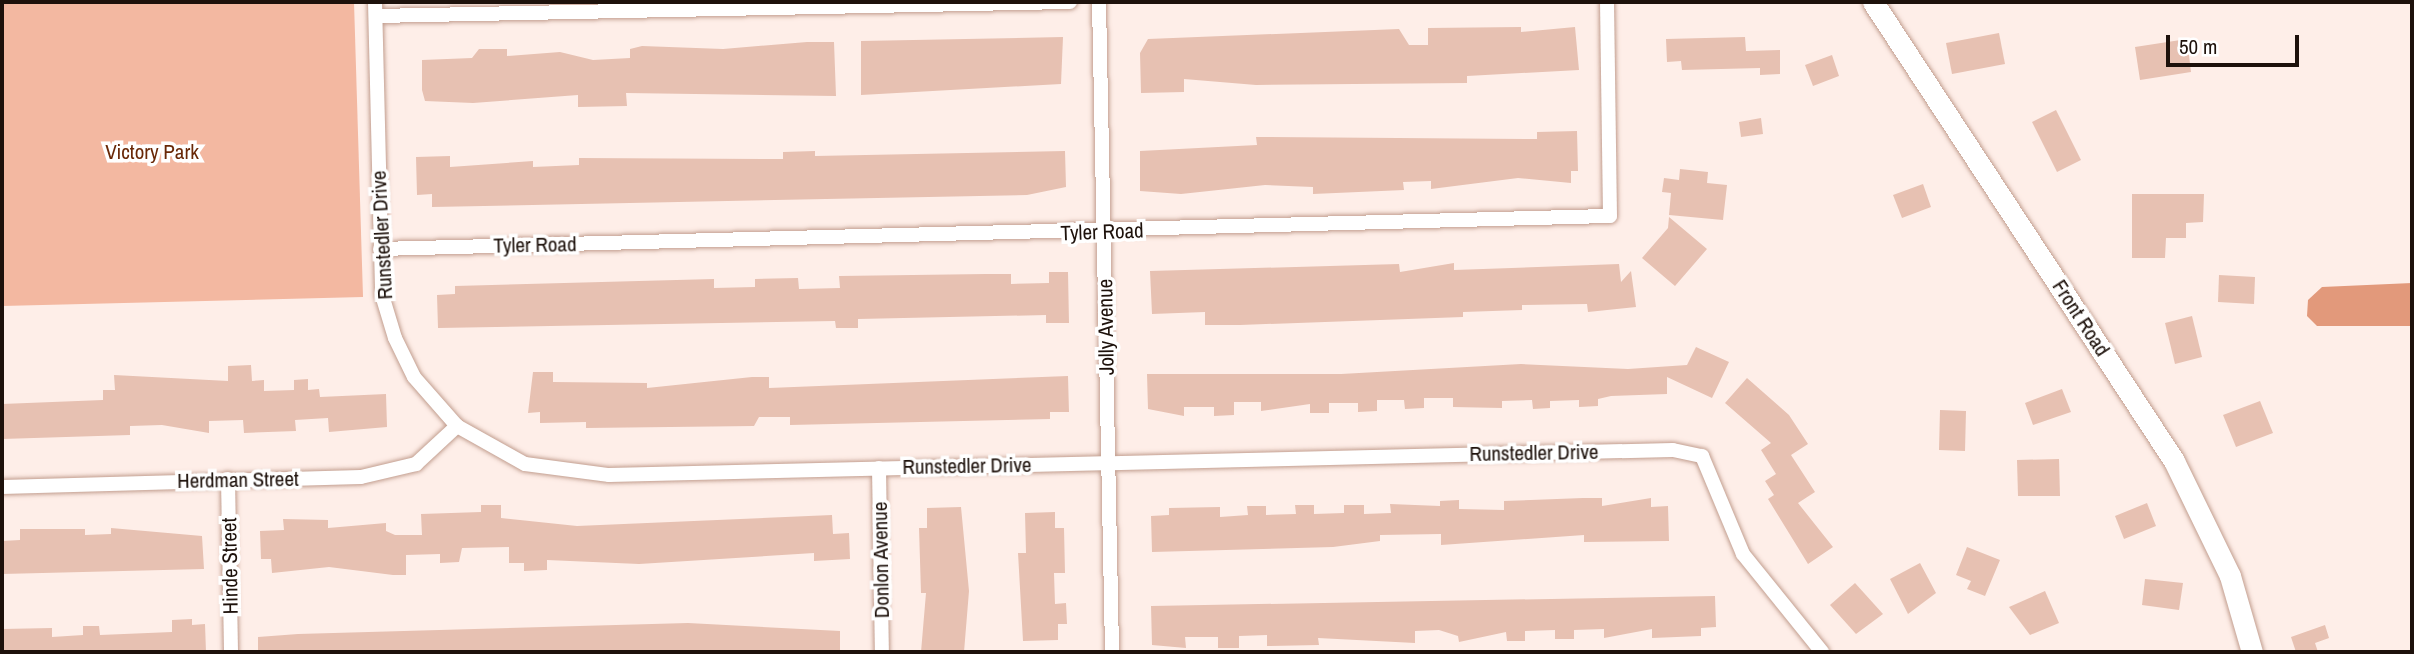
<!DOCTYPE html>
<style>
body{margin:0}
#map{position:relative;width:2414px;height:654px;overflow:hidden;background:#feeee8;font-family:"Archivo Narrow",sans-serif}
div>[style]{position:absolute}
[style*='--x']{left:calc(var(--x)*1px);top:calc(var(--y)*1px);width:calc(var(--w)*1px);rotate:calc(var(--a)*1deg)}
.green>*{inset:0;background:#f3b8a1}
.water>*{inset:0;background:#e2997b}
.building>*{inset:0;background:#e7c1b2}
.roads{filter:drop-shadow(0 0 2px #c29e8f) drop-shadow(0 0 2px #c29e8f)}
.minor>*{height:14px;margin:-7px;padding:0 7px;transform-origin:7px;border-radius:7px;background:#fff}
.secondary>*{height:21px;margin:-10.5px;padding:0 10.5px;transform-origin:10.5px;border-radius:10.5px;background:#fff}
span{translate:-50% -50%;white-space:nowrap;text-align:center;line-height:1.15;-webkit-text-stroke:7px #fff;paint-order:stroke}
.park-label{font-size:21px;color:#692807}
.street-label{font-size:21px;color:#1d110b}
.frame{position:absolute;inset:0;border:4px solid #1d110b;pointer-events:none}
.scale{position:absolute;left:2166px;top:35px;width:133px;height:32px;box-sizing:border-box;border:4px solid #1d110b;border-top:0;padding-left:9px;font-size:21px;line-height:24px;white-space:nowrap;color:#1d110b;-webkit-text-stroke:5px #fff;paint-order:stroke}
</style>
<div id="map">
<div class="green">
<div style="clip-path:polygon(2px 2px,354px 2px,363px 297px,2px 306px)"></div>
</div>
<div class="water">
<div style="clip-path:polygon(2412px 283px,2412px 326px,2317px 326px,2307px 316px,2308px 300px,2322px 287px)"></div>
</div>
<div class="building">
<div style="clip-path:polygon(1521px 27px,1521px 32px,1575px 27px,1579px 70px,1467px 76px,1467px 83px,1256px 85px,1184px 79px,1184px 92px,1141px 93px,1140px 53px,1148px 39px,1399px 29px,1409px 45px,1428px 45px,1428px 28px)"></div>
<div style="clip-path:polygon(1999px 33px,2005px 64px,1952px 74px,1946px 43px)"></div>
<div style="clip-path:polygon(1063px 37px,1061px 84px,861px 95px,861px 41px)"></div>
<div style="clip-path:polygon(1745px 37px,1746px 51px,1780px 50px,1780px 74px,1760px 75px,1760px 68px,1682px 70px,1681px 61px,1667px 62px,1666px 39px)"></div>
<div style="clip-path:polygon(2187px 39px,2191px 72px,2140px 80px,2135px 47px)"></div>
<div style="clip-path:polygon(807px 42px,834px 42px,836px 96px,626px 93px,627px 106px,578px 107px,578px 95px,473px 103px,425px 101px,422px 90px,422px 60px,472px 58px,479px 49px,507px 49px,507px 56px,560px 52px,593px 60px,630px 58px,630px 49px,642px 46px,723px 49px)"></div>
<div style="clip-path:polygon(1832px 55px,1839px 76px,1813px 86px,1805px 65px)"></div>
<div style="clip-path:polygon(2056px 110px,2081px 160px,2057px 172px,2032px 122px)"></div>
<div style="clip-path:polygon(1761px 118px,1763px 134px,1741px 137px,1739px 122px)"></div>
<div style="clip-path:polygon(1577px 131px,1578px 171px,1571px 171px,1571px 183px,1518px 178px,1431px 189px,1431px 181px,1403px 182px,1404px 190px,1313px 194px,1313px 187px,1265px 185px,1181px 194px,1140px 191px,1140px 151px,1257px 145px,1256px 137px,1537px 139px,1537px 132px)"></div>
<div style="clip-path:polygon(815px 151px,815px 156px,1065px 151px,1066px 187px,1027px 195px,432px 207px,432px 194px,417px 195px,416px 157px,450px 156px,450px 167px,533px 161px,533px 167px,579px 165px,579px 158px,783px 159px,783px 152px)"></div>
<div style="clip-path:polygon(1680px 169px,1708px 172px,1707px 183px,1727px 185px,1723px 220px,1669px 215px,1671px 193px,1662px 192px,1664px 178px,1679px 180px)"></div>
<div style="clip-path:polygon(1923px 184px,1931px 207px,1902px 218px,1893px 195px)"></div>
<div style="clip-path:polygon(2132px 194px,2204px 194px,2203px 222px,2186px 223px,2186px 238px,2166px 238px,2165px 258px,2132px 258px)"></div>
<div style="clip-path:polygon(1669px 217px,1707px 249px,1675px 286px,1642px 258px,1668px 228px)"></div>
<div style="clip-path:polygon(1454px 263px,1454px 270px,1619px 264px,1621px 282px,1631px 271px,1636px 307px,1588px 312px,1587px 304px,1522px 305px,1522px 310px,1463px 312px,1463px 317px,1240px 325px,1205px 325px,1205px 312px,1152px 314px,1150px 271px,1399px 264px,1400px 272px)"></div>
<div style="clip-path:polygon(1049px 272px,1068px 272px,1069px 323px,1046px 323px,1046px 315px,858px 319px,858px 328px,836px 328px,835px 321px,438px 328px,437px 295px,455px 294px,455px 286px,714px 279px,714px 288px,755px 287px,755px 279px,798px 278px,799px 289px,840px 288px,839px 276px,986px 274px,1011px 274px,1011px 284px,1049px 283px)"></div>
<div style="clip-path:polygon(2219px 275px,2255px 277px,2254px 304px,2218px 302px)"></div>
<div style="clip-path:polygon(2192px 316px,2202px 357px,2175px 364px,2165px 323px)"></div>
<div style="clip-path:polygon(1696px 347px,1729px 362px,1712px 398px,1667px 377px,1667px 394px,1611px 396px,1598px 399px,1598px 406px,1579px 407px,1579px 400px,1550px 401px,1550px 408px,1533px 409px,1532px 400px,1502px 401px,1502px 408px,1453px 407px,1453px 398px,1424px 398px,1424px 408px,1405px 409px,1404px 400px,1377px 400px,1377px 411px,1358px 412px,1358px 403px,1329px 403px,1329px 413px,1310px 413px,1310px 404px,1261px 411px,1261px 402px,1234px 402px,1234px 415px,1214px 416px,1214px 407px,1184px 407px,1184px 416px,1148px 409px,1147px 374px,1341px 374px,1521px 364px,1628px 369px,1687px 365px)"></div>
<div style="clip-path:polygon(251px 365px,252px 381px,264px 380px,264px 391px,294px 390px,294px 380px,308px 379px,308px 390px,319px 389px,320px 397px,386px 394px,387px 427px,329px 432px,328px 418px,295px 420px,296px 431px,244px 433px,243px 420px,209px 421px,209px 433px,162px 425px,130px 426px,130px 435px,2px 439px,2px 404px,103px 400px,103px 390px,115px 390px,114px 375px,228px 381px,228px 366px)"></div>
<div style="clip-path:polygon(533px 372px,553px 372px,553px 382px,647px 383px,647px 388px,752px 377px,769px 377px,769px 388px,1068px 376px,1069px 412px,1050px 412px,1050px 419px,790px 425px,790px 417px,759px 417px,754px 426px,586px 428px,586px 422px,540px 423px,540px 412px,528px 413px)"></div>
<div style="clip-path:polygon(1747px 378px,1789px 415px,1808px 444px,1791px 455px,1815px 492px,1798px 503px,1833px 547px,1808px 564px,1768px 499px,1774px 495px,1765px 481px,1776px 474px,1761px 450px,1771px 443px,1725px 403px)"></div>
<div style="clip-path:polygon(2062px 389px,2071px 412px,2033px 425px,2025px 403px)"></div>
<div style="clip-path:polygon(2260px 401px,2273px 433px,2236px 447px,2223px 415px)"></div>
<div style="clip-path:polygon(1940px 410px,1966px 411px,1965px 451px,1939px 450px)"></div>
<div style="clip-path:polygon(2059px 459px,2060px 496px,2018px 496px,2017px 460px)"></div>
<div style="clip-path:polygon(1583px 498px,1602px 498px,1602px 506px,1651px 498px,1651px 507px,1668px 506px,1669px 541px,1584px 542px,1584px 535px,1441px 545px,1441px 534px,1380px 535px,1380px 541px,1333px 547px,1152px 552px,1151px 516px,1169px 515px,1169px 508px,1220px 507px,1220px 517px,1248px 515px,1247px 506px,1266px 506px,1266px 515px,1296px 514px,1295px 505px,1314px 505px,1314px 514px,1344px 513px,1344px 505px,1364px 505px,1364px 514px,1391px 513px,1390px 504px,1440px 506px,1440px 501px,1459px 500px,1459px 509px,1504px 510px,1504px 501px)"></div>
<div style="clip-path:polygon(2147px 503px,2156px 526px,2124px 539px,2115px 516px)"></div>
<div style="clip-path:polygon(481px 505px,501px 505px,501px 518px,577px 526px,832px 515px,833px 534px,849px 533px,850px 559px,814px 561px,814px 553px,639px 564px,547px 560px,547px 570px,524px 571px,524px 563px,509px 563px,509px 547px,462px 548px,459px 562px,440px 563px,440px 554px,406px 555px,406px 575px,393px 575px,329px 567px,272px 573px,271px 559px,261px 559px,260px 531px,284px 530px,283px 519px,328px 520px,328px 528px,386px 523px,386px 531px,395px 535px,422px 535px,421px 514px,481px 512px)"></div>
<div style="clip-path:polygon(961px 507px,969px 591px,964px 652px,921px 652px,926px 593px,921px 593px,919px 528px,927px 528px,927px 508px)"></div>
<div style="clip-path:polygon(1055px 512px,1055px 528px,1064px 528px,1065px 573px,1054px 573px,1055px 604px,1066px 603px,1067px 624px,1058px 624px,1058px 640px,1023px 641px,1018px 553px,1026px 553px,1025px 513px)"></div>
<div style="clip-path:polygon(111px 528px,202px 536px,204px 569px,2px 574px,2px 541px,20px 540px,20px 529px,85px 529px,85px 535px,111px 534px)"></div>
<div style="clip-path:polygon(1967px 547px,2000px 560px,1985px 596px,1967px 589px,1971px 581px,1956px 575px)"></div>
<div style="clip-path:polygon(1920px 563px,1936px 593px,1908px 614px,1890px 579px)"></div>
<div style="clip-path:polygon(2145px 579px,2183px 583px,2179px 610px,2142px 605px)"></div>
<div style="clip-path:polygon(1855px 583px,1883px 614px,1856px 634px,1830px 605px)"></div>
<div style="clip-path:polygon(2045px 591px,2059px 623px,2030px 635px,2009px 607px)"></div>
<div style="clip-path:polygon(1715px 596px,1716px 627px,1701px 628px,1701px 636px,1652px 638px,1652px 629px,1604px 638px,1604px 629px,1574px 630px,1574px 639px,1555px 639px,1555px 630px,1525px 631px,1525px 641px,1507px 641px,1506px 632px,1459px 642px,1458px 636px,1439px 630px,1415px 631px,1415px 643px,1318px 638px,1319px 645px,1267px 646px,1267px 635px,1239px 636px,1239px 648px,1218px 648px,1218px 637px,1185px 637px,1186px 648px,1152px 645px,1151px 606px)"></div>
<div style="clip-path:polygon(192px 619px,192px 625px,205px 624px,206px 652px,2px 652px,2px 629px,52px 628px,52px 637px,83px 635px,83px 626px,99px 626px,100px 635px,172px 632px,172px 620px)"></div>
<div style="clip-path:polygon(688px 623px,840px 631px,840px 652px,258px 652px,258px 637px,298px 634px)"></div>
<div style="clip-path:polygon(2325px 625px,2329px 638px,2315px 643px,2318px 652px,2296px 652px,2291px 637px)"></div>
</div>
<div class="roads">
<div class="minor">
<div style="--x:375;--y:2;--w:293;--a:88.6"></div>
<div style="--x:382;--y:295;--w:45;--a:73.2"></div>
<div style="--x:395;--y:338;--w:43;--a:64"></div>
<div style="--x:414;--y:377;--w:65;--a:48.7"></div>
<div style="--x:457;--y:426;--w:78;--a:29.2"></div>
<div style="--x:525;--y:464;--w:85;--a:7.5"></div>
<div style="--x:609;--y:475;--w:1064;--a:-1.35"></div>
<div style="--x:1673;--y:450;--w:30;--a:12"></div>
<div style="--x:1702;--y:456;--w:106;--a:67.3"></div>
<div style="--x:1743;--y:554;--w:126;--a:51.1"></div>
<div style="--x:1099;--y:2;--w:650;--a:88.85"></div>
<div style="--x:376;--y:16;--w:694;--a:-1.16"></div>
<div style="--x:380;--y:249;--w:1230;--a:-1.54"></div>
<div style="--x:1610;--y:216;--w:214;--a:-90.8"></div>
<div style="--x:879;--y:468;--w:184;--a:89.1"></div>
<div style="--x:228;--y:479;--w:173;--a:89"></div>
<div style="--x:2;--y:487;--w:359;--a:-1.6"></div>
<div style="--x:361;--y:477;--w:57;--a:-13.3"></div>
<div style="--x:416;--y:464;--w:56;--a:-42.8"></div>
</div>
<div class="secondary">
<div style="--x:1873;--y:2;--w:549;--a:56.74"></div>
<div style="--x:2174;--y:461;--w:128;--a:64"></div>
<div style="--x:2230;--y:576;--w:79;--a:73.9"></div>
</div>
</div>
<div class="park-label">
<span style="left:152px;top:152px">Victory Park</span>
</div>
<div class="street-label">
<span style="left:1102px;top:232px;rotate:-2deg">Tyler Road</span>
<span style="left:382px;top:235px;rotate:-93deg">Runstedler Drive</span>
<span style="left:535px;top:245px;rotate:-1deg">Tyler Road</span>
<span style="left:2081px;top:318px;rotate:57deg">Front Road</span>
<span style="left:1106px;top:327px;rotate:-91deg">Jolly Avenue</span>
<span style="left:1534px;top:453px;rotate:-1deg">Runstedler Drive</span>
<span style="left:967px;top:466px;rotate:-1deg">Runstedler Drive</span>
<span style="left:238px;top:480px;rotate:-1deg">Herdman Street</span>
<span style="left:881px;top:560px;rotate:-91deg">Donlon Avenue</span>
<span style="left:230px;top:566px;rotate:-91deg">Hinde Street</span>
</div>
<div class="frame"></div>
<div class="scale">50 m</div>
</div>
